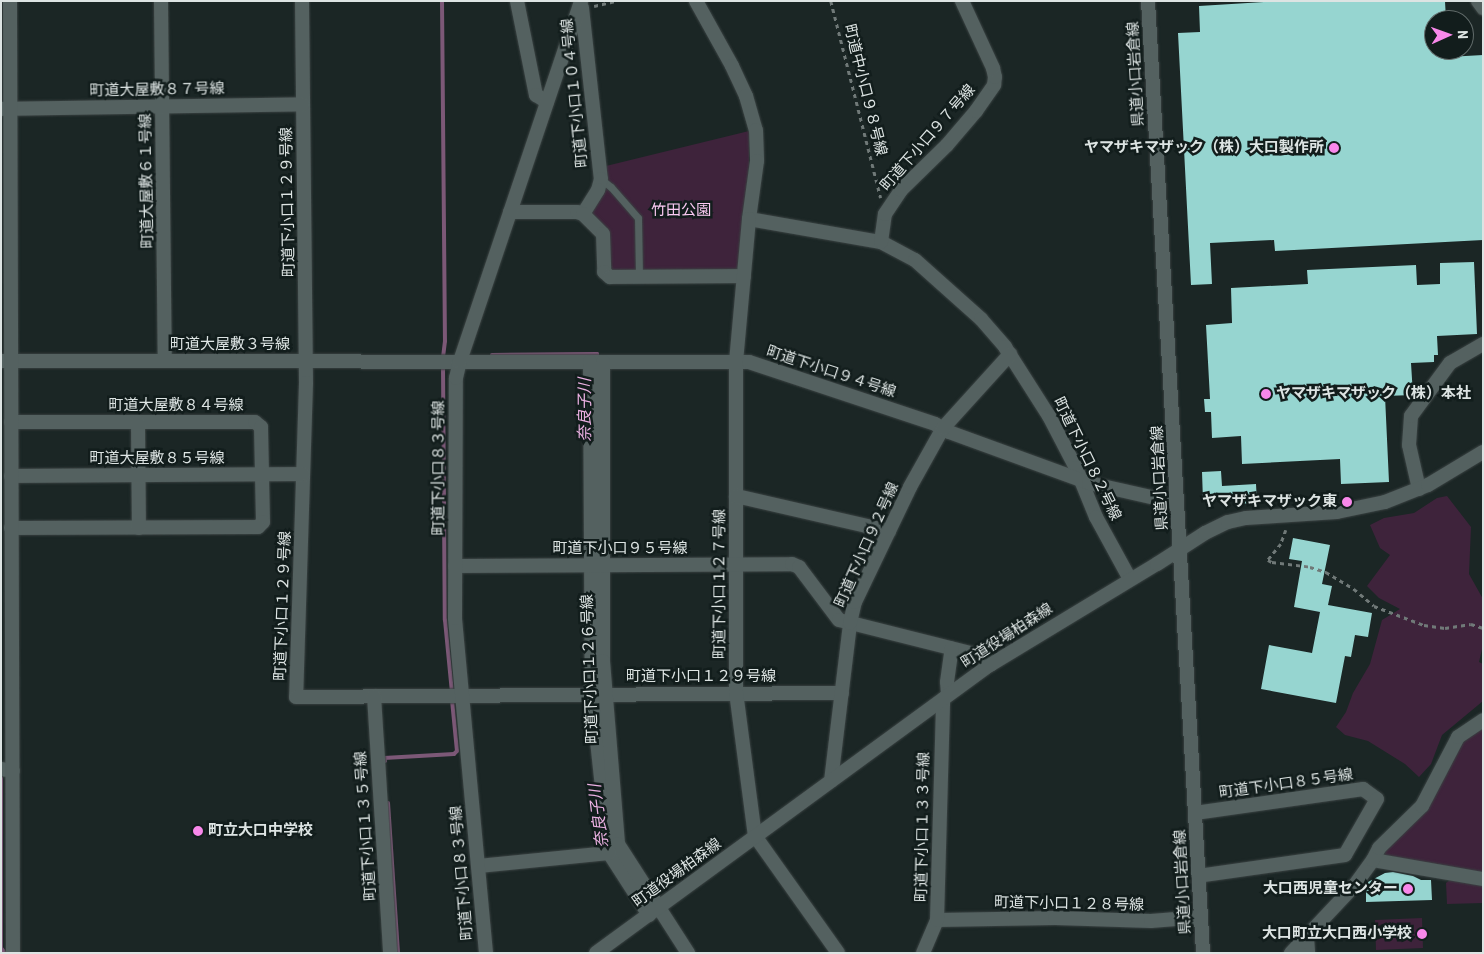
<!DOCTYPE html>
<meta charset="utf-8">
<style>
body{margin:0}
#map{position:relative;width:1484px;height:954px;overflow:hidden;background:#1b2625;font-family:"Roboto Condensed","Noto Sans JP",sans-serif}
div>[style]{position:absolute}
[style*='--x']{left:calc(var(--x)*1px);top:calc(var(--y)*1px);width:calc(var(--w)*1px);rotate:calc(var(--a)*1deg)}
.green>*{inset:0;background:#3e233b}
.stream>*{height:4px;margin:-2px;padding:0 2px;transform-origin:2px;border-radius:2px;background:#7c5877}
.building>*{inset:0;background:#96d5d0}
.path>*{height:2.5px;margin-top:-1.25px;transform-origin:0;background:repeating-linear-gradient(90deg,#707978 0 4px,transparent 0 8px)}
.roads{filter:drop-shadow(0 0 1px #3a4242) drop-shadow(0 0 1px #3a4242)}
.service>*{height:7px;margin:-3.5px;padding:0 3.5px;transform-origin:3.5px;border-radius:3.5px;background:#546160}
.minor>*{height:14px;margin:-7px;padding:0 7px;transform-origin:7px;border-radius:7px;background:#546160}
.tertiary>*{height:14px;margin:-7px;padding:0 7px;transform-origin:7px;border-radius:7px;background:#546160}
.secondary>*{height:14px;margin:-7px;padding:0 7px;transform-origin:7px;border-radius:7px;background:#546160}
.dots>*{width:14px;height:14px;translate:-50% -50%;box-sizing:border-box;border:2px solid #121d1c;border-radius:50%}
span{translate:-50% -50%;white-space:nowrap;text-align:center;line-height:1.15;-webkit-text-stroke:5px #121d1c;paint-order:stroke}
.street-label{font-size:15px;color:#dde4e3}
.poi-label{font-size:15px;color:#dde4e3;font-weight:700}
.right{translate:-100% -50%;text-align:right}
.left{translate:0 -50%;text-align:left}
.park-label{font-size:15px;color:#fac9f2}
.water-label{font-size:16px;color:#ecb1e3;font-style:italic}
.frame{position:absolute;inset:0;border:2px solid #dde4e3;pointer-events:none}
.north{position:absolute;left:1424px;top:10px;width:50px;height:50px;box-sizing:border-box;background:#121d1c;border:1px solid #636d6c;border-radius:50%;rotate:88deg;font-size:14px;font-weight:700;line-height:20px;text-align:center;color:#dde4e3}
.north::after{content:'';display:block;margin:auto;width:18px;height:22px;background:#f888ea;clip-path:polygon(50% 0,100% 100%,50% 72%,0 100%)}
</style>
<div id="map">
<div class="green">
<div style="clip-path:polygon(749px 131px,749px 166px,738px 268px,733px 272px,611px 272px,591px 217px,590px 208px,606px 166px)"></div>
<div style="clip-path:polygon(1447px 496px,1471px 527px,1469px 574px,1483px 599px,1483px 645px,1479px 662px,1483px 664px,1483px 701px,1442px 735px,1431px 764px,1419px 777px,1405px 764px,1368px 741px,1345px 735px,1336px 727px,1346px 712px,1353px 693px,1370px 664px,1382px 620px,1400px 609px,1379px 598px,1367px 586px,1390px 555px,1380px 548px,1370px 525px,1384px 518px,1414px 513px,1437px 498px)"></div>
<div style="clip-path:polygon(1483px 723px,1483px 873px,1382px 855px,1460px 739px)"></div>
<div style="clip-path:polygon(1450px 880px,1483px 886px,1483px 903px,1447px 904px,1446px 883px)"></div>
<div style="clip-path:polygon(1422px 918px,1423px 948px,1376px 950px,1375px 920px)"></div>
</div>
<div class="stream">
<div style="--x:442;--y:1;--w:340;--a:89.5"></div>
<div style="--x:445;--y:341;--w:17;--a:97"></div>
<div style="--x:492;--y:355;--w:105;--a:-0.5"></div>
<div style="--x:597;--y:354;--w:6;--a:90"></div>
<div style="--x:443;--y:365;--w:255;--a:89.6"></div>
<div style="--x:445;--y:620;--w:73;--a:84.5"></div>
<div style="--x:385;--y:761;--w:3;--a:-108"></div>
<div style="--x:384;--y:758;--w:70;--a:-3.3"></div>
<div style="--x:454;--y:754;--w:4;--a:-45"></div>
<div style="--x:457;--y:751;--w:51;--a:-95.6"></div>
<div style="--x:1;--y:777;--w:171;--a:90"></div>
<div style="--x:1;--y:948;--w:6;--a:51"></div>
<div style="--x:388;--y:803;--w:150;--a:86.2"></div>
</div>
<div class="building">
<div style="clip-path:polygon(1282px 1px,1445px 1px,1446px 20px,1434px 20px,1434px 50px,1447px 50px,1448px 57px,1483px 55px,1483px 240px,1275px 251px,1274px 240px,1210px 243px,1212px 284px,1191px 285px,1178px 33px,1200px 32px,1199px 6px)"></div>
<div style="clip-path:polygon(1474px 262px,1477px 334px,1437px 336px,1438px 355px,1434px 355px,1434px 362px,1411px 363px,1413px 395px,1385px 396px,1389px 482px,1341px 484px,1340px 459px,1242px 464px,1241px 436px,1212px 438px,1211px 412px,1205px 412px,1204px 399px,1210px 399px,1206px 325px,1232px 323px,1231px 288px,1308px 284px,1307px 270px,1416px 265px,1417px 285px,1440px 284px,1440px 263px)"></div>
<div style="clip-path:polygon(1221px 471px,1222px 486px,1256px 484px,1257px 503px,1234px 504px,1234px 500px,1203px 501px,1202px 472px)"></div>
<div style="clip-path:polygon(1293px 538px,1330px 545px,1322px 584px,1332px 586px,1328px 605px,1372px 613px,1368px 637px,1355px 635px,1351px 657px,1345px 656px,1336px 703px,1261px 689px,1269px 645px,1312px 653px,1320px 612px,1294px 607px,1302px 561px,1289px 559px)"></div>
<div style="clip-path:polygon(1393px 872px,1413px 876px,1421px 880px,1431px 880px,1432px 900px,1366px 902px,1366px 885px,1368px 882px,1385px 873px)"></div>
</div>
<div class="path">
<div style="--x:831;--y:1;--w:203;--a:75.8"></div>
<div style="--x:594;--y:6;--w:23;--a:-13"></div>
<div style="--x:1286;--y:530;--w:15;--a:110"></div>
<div style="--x:1281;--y:544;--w:21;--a:129"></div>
<div style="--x:1268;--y:560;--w:4;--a:27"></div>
<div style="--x:1272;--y:562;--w:38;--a:7"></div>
<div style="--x:1310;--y:567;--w:17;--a:17"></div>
<div style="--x:1326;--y:572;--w:33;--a:31"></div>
<div style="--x:1354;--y:589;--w:26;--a:40"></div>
<div style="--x:1374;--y:606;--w:53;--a:20.8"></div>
<div style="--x:1424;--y:625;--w:21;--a:8"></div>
<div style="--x:1445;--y:628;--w:26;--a:-9"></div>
<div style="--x:1471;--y:624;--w:13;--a:18"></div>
</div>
<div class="roads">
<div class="service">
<div style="--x:601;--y:179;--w:13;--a:39"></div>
<div style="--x:611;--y:187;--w:41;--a:48.9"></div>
<div style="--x:638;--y:218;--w:59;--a:89"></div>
</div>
<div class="minor">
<div style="--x:161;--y:1;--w:360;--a:89.4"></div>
<div style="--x:302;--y:1;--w:382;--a:89.4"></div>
<div style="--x:306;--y:383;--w:314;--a:91.8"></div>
<div style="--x:296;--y:697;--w:546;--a:-0.42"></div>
<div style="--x:517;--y:1;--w:96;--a:78.6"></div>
<div style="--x:536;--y:95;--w:13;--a:32"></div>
<div style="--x:696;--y:1;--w:74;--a:61"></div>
<div style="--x:732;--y:66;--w:33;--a:65"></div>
<div style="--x:746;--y:96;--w:35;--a:74"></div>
<div style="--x:756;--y:130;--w:31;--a:88"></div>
<div style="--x:757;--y:161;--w:59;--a:97.9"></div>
<div style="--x:749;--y:219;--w:134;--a:9.9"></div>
<div style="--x:881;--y:242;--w:38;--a:28"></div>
<div style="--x:915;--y:260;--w:89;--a:41.8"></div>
<div style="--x:981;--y:319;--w:37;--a:49"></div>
<div style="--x:1005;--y:347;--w:82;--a:57.5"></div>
<div style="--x:1049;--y:416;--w:59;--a:62.6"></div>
<div style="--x:1076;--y:468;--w:53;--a:67.8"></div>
<div style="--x:1096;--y:517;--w:71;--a:61.3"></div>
<div style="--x:1478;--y:1;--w:9;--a:54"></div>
<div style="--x:582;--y:8;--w:172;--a:83.7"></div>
<div style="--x:601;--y:179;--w:11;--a:105"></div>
<div style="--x:598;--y:190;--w:28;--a:122"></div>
<div style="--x:1;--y:109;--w:302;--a:-0.9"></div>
<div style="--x:510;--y:212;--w:67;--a:0"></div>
<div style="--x:577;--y:212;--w:6;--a:18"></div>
<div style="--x:583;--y:214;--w:28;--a:45"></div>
<div style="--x:603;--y:234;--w:38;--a:88"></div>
<div style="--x:604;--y:272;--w:8;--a:40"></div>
<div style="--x:610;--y:277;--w:134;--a:-0.4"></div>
<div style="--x:749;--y:219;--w:145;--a:95.2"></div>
<div style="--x:736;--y:363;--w:329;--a:90"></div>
<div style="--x:736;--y:692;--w:145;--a:82.5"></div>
<div style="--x:755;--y:836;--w:143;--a:54.6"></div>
<div style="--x:881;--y:242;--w:28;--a:-82"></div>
<div style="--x:885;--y:214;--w:29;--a:-56"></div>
<div style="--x:901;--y:190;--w:64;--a:-44.4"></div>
<div style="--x:947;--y:145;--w:45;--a:-49.5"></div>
<div style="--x:976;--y:111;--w:32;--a:-55"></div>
<div style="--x:994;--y:85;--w:8;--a:-83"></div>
<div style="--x:995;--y:77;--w:9;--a:-103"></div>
<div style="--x:993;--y:68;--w:74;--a:-114.8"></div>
<div style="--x:1;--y:361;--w:748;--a:0.08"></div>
<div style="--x:749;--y:362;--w:196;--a:18.4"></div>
<div style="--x:935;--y:424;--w:16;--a:30"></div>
<div style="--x:949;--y:432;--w:149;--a:20"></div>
<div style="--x:1089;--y:483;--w:90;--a:12.8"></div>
<div style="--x:590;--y:362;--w:332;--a:89.7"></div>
<div style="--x:592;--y:694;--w:160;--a:83.9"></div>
<div style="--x:609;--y:853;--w:74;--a:57.2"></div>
<div style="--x:603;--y:362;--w:299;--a:90"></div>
<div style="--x:603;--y:661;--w:184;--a:85.3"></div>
<div style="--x:618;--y:844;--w:130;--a:57.3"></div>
<div style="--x:11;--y:422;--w:244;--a:0"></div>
<div style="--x:255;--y:422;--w:8;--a:40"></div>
<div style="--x:261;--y:427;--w:95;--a:88.8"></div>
<div style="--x:263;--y:522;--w:7;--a:135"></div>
<div style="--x:258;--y:527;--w:247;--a:179.8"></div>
<div style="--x:138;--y:422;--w:106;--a:89.5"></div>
<div style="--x:11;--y:476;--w:292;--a:-0.4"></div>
<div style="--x:1419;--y:489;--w:45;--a:-102.8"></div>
<div style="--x:1409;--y:445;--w:29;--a:-86"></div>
<div style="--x:1411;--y:416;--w:66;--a:-53.7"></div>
<div style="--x:1450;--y:363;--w:38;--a:-30"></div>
<div style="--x:736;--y:496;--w:157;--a:12.9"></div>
<div style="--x:455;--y:566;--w:337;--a:-0.3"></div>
<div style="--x:792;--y:564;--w:8;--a:23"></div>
<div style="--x:799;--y:567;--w:66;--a:53"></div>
<div style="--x:839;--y:620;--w:152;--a:14.1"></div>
<div style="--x:986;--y:657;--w:9;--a:58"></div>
<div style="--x:948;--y:695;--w:13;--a:-94"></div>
<div style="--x:947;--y:682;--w:34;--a:-82"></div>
<div style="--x:374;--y:696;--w:257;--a:86.4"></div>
<div style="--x:1;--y:769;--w:12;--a:9"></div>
<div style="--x:831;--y:781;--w:159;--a:-83.1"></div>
<div style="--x:850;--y:623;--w:22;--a:-77"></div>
<div style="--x:855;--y:602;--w:127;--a:-64.4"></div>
<div style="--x:910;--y:487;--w:68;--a:-60.8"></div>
<div style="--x:943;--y:428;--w:100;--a:-47.8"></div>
<div style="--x:1195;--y:813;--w:170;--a:-8.1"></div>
<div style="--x:1363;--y:789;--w:17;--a:36"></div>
<div style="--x:1377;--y:799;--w:64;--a:119.7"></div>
<div style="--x:1345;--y:855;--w:148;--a:171.9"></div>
<div style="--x:1373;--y:860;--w:112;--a:9.8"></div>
<div style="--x:478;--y:866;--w:132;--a:-5.7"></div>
<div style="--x:937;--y:920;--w:118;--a:-1"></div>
<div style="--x:1055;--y:918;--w:96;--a:1.8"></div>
<div style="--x:1151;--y:921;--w:50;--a:-4.6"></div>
<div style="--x:1307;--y:937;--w:16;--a:86"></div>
<div style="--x:486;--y:953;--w:336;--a:-95.3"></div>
<div style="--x:455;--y:618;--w:240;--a:-89.8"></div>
<div style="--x:456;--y:378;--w:17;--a:-77"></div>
<div style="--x:460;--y:361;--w:380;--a:-71.4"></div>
<div style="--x:923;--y:953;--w:36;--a:-67"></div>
<div style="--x:937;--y:920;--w:221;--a:-88.4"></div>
<div style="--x:1291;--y:953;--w:92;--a:-46.8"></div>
<div style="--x:1354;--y:886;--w:32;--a:-54"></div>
<div style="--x:1373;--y:860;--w:13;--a:-63"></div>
<div style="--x:1379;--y:848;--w:60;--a:-44.3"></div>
<div style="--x:1422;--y:806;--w:78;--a:-62.4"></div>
<div style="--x:1458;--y:737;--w:30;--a:-34"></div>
</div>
<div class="tertiary">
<div style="--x:10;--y:1;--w:952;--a:89.82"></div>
<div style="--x:596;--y:953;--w:482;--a:-36.2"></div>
<div style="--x:985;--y:668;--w:201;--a:-31.2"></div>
<div style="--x:1157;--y:564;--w:57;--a:-32.9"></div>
<div style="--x:1205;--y:533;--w:25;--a:-26"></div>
<div style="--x:1228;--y:522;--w:18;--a:-13"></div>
<div style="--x:1246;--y:518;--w:91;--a:-3.8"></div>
<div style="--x:1337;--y:512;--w:49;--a:-11.8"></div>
<div style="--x:1385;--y:502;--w:46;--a:-21.6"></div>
<div style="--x:1428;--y:485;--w:64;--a:-31"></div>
</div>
<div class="secondary">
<div style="--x:1148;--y:1;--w:954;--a:86.69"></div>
</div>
</div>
<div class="dots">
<div style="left:1334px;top:148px;background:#f888ea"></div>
<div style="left:1266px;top:394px;background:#f888ea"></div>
<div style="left:1347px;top:502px;background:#f888ea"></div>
<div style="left:198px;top:831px;background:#f888ea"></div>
<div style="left:1408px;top:889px;background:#f888ea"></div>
<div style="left:1422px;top:934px;background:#f888ea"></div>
</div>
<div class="street-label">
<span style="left:1136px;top:74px;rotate:-93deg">県道小口岩倉線</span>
<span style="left:157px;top:90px;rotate:-1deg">町道大屋敷８７号線</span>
<span style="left:865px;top:90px;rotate:76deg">町道中小口９８号線</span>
<span style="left:575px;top:93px;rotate:-96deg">町道下小口１０４号線</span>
<span style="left:928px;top:138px;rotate:-49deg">町道下小口９７号線</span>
<span style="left:147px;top:181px;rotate:-91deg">町道大屋敷６１号線</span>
<span style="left:288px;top:202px;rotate:-91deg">町道下小口１２９号線</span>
<span style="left:230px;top:345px">町道大屋敷３号線</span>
<span style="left:831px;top:372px;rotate:18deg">町道下小口９４号線</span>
<span style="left:176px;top:406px">町道大屋敷８４号線</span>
<span style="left:157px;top:459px">町道大屋敷８５号線</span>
<span style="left:1087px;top:459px;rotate:64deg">町道下小口８２号線</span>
<span style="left:439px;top:468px;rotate:-90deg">町道下小口８３号線</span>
<span style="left:1160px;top:478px;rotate:-93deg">県道小口岩倉線</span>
<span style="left:867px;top:545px;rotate:-66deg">町道下小口９２号線</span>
<span style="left:620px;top:549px">町道下小口９５号線</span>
<span style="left:720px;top:584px;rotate:-90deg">町道下小口１２７号線</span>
<span style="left:283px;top:606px;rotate:-88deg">町道下小口１２９号線</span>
<span style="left:1007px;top:636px;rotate:-33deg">町道役場柏森線</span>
<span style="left:590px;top:669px;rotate:-92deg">町道下小口１２６号線</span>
<span style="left:701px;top:677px">町道下小口１２９号線</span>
<span style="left:1286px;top:784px;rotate:-8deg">町道下小口８５号線</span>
<span style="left:366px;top:826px;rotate:-94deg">町道下小口１３５号線</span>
<span style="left:923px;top:827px;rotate:-89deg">町道下小口１３３号線</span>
<span style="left:462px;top:873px;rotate:-95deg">町道下小口８３号線</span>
<span style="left:677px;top:873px;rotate:-36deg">町道役場柏森線</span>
<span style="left:1183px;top:882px;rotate:-93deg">県道小口岩倉線</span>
<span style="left:1069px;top:904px;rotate:1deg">町道下小口１２８号線</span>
</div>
<div class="poi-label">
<span class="right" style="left:1324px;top:148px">ヤマザキマザック（株）大口製作所</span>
<span class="left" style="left:1276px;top:394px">ヤマザキマザック（株）本社</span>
<span class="right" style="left:1337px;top:502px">ヤマザキマザック東</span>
<span class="left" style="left:208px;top:831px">町立大口中学校</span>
<span class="right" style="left:1398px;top:889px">大口西児童センター</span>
<span class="right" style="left:1412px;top:934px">大口町立大口西小学校</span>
</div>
<div class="park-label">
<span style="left:681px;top:211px">竹田公園</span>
</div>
<div class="water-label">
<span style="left:585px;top:410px;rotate:-90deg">奈良子川</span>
<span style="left:599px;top:816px;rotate:-97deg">奈良子川</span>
</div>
<div class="frame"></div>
<div class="north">N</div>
</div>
